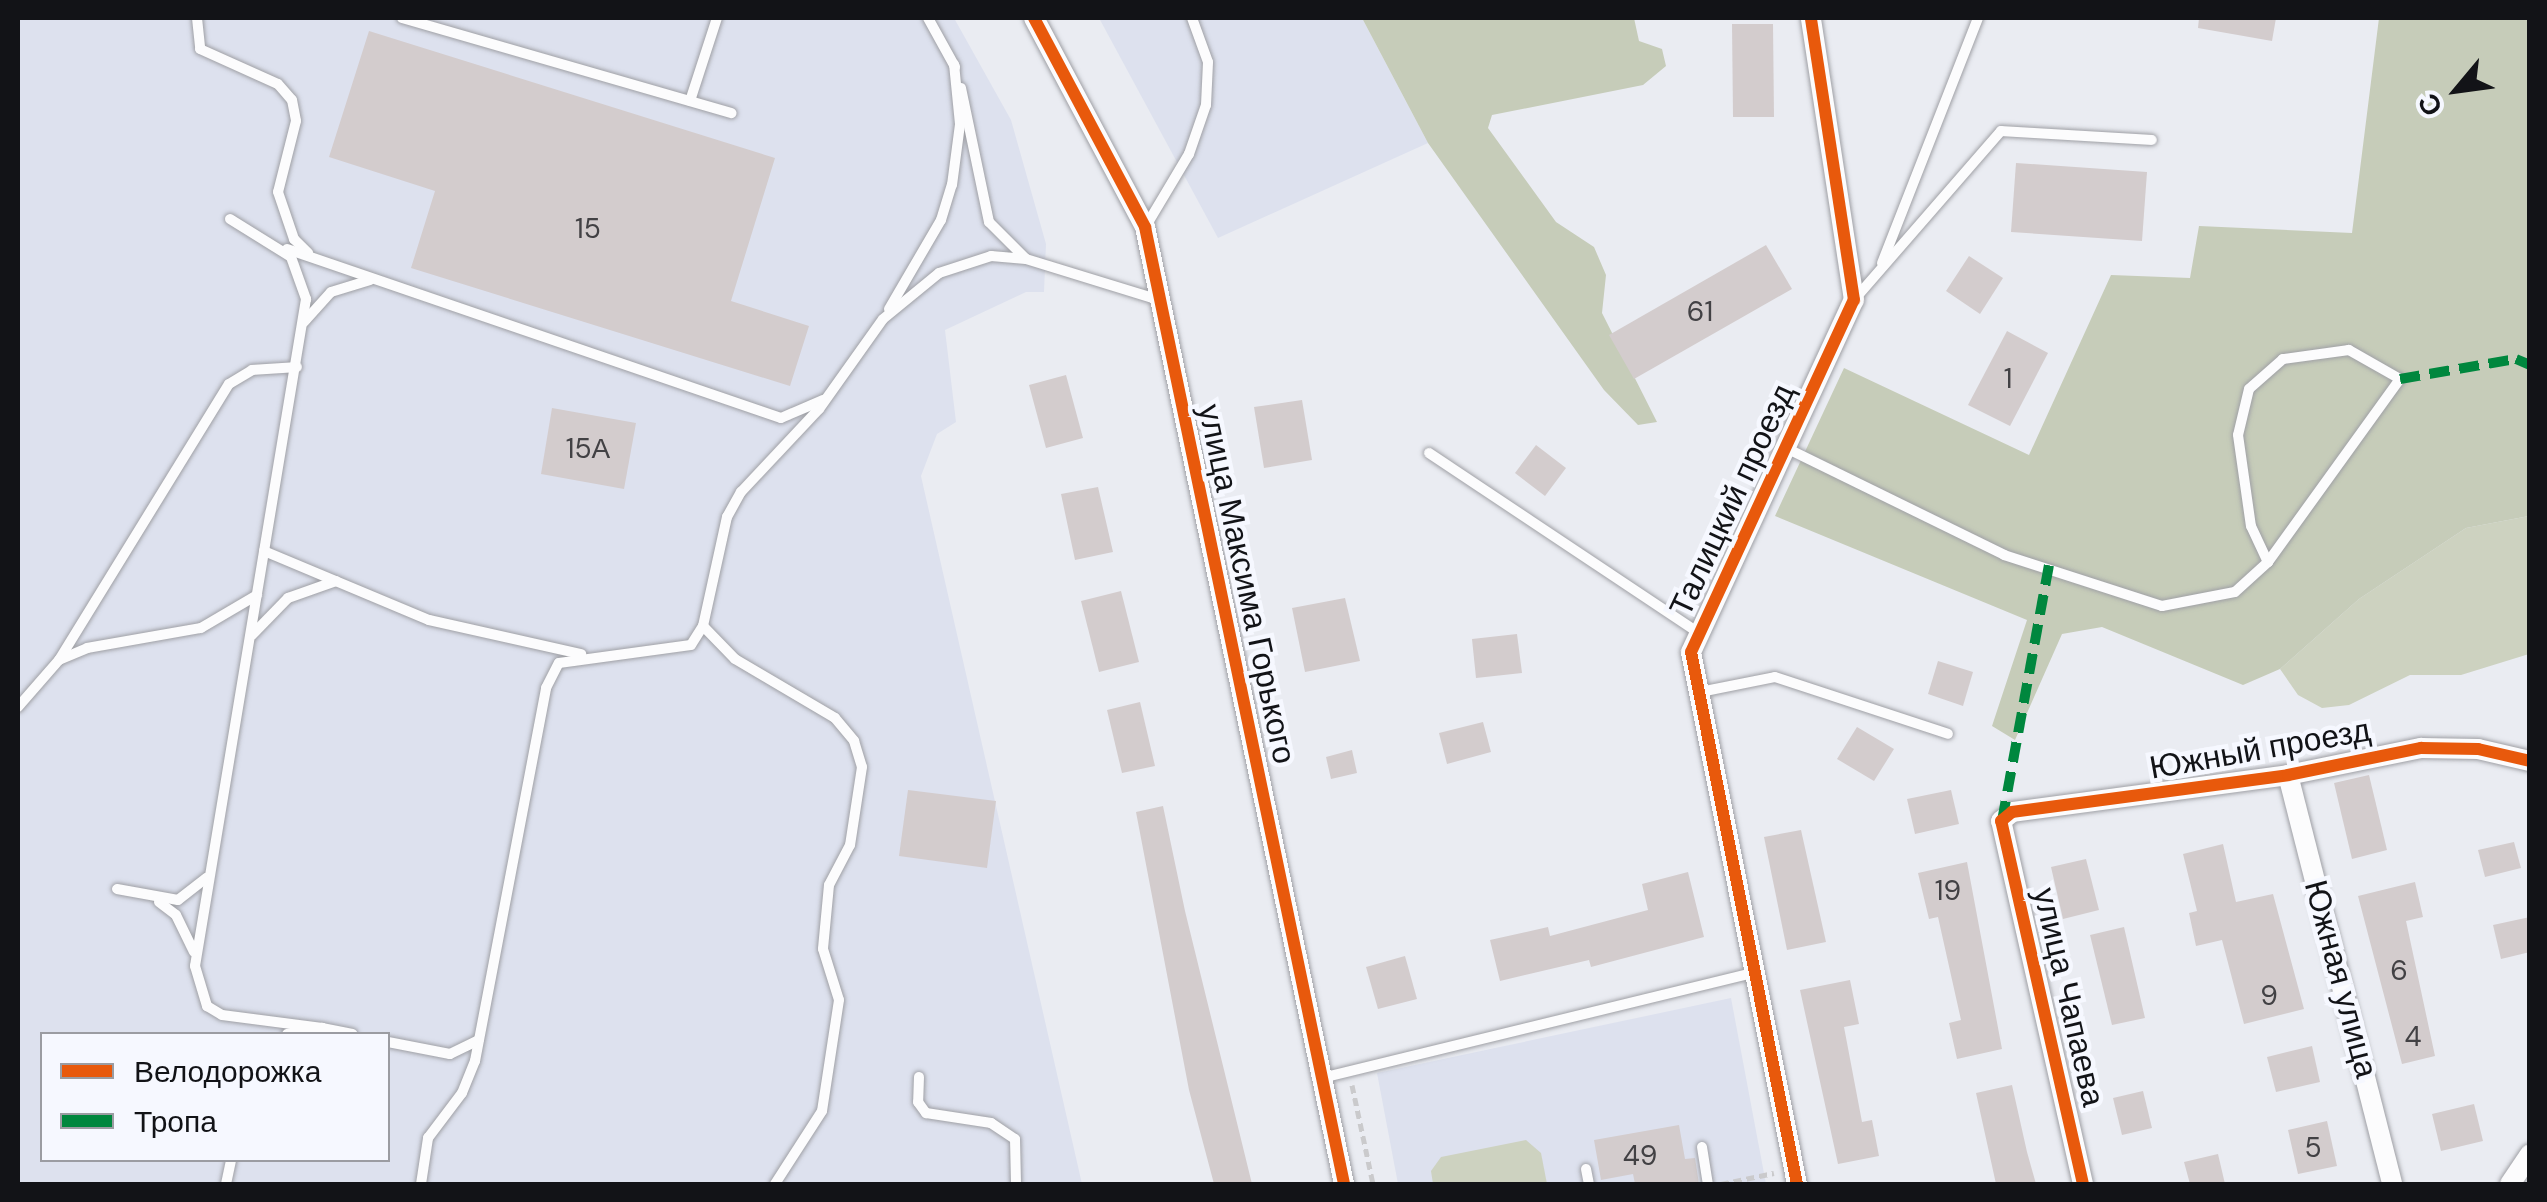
<!DOCTYPE html>
<meta charset="utf-8">
<style>
body{margin:0}
#map{position:relative;width:2547px;height:1202px;overflow:hidden;background:#eaecf2;font-family:"DM Sans",sans-serif}
div>[style]{position:absolute}
[style*='--x']{left:calc(var(--x)*1px);top:calc(var(--y)*1px);width:calc(var(--w)*1px);rotate:calc(var(--a)*1deg)}
.built>*{inset:0;background:#dde1ee}
.green>*{inset:0;background:#cdd2c0}
.forest>*{inset:0;background:#c6ccb9}
.building>*{inset:0;background:#d3cccd}
.path>*{height:5px;margin-top:-2.5px;transform-origin:0;background:repeating-linear-gradient(90deg,#cacacc 0 8px,transparent 0 13px)}
.roads{filter:drop-shadow(0 0 2px #9fa0a5) drop-shadow(0 0 2px #9fa0a5)}
.lane>*{height:10px;margin:-5px;padding:0 5px;transform-origin:5px;border-radius:5px;background:#fcfcfd}
.street>*{height:20px;margin:-10px;padding:0 10px;transform-origin:10px;border-radius:10px;background:#fcfcfd}
.quiet>*{height:10px;margin-top:-5px;transform-origin:0;background:repeating-linear-gradient(90deg,#00873e 0 20px,transparent 0 30px)}
.cycleway>*{height:12px;margin:-6px;padding:0 6px;transform-origin:6px;border-radius:6px;background:#e8590c}
span{translate:-50% -50%;white-space:nowrap;text-align:center;line-height:1.15;-webkit-text-stroke:9px #f6f8ff;paint-order:stroke}
.number-label{font-size:28px;color:#424144}
.number-label span{-webkit-text-stroke-width:0}
.street-label{font-size:32px;color:#121317}
.frame{position:absolute;inset:0;border:20px solid #121317;pointer-events:none}
.legend{position:absolute;left:40px;top:1032px;width:350px;height:130px;box-sizing:border-box;background:#f6f8ff;border:2px solid #9b9ca2;margin:0;padding:12px 18px;list-style:none;font-size:30px;color:#121317}
.legend li{display:flex;align-items:center;gap:20px;height:50px}
.legend b{width:50px;border:2px solid #9b9ca2}
.north{position:absolute;left:2407px;top:40px;width:100px;height:100px;-webkit-text-stroke:8px #f6f8ff;paint-order:stroke;rotate:241deg;font-size:28px;font-weight:700;line-height:40px;text-align:center;color:#121317}
.north::after{content:'';display:block;margin:auto;width:35px;height:45px;background:#121317;clip-path:polygon(50% 0,100% 100%,50% 72%,0 100%)}
</style>
<div id="map">
<div class="built">
<div style="clip-path:polygon(evenodd,18px 18px,954px 18px,1011px 120px,1046px 244px,1044px 292px,1026px 292px,945px 330px,956px 422px,937px 434px,921px 476px,1082px 1184px,18px 1184px,18px 18px,42px 1034px,388px 1034px,388px 1160px,42px 1160px,42px 1034px)"></div>
<div style="clip-path:polygon(1099px 18px,1362px 18px,1428px 143px,1218px 238px)"></div>
<div style="clip-path:polygon(1731px 998px,1766px 1184px,1398px 1184px,1377px 1073px)"></div>
</div>
<div class="green">
<div style="clip-path:polygon(2529px 516px,2529px 654px,2461px 675px,2410px 675px,2349px 705px,2322px 708px,2298px 695px,2280px 669px,2359px 599px,2466px 528px)"></div>
<div style="clip-path:polygon(1526px 1140px,1541px 1153px,1547px 1184px,1433px 1184px,1431px 1171px,1441px 1157px)"></div>
</div>
<div class="forest">
<div style="clip-path:polygon(1362px 18px,1634px 18px,1639px 41px,1662px 49px,1666px 66px,1643px 85px,1492px 115px,1488px 128px,1556px 222px,1594px 247px,1606px 275px,1602px 313px,1657px 422px,1638px 425px,1604px 390px,1428px 143px)"></div>
<div style="clip-path:polygon(2379px 18px,2529px 18px,2529px 516px,2466px 528px,2359px 599px,2280px 669px,2243px 685px,2102px 627px,2062px 634px,2015px 740px,1992px 726px,2027px 620px,1775px 516px,1844px 368px,2029px 455px,2111px 275px,2190px 278px,2199px 226px,2352px 233px)"></div>
</div>
<div class="building">
<div style="clip-path:polygon(2199px 18px,2276px 18px,2272px 41px,2198px 28px)"></div>
<div style="clip-path:polygon(1732px 24px,1773px 24px,1774px 117px,1733px 117px)"></div>
<div style="clip-path:polygon(369px 31px,775px 158px,731px 301px,809px 326px,790px 386px,411px 268px,435px 191px,329px 157px)"></div>
<div style="clip-path:polygon(2016px 163px,2147px 172px,2142px 241px,2011px 232px)"></div>
<div style="clip-path:polygon(1766px 245px,1792px 289px,1634px 379px,1609px 335px)"></div>
<div style="clip-path:polygon(1969px 256px,2003px 278px,1980px 314px,1946px 291px)"></div>
<div style="clip-path:polygon(2007px 331px,2048px 353px,2010px 426px,1968px 405px)"></div>
<div style="clip-path:polygon(1066px 375px,1083px 438px,1046px 448px,1029px 385px)"></div>
<div style="clip-path:polygon(1302px 400px,1312px 460px,1264px 468px,1254px 407px)"></div>
<div style="clip-path:polygon(552px 408px,636px 423px,624px 489px,541px 474px)"></div>
<div style="clip-path:polygon(1536px 445px,1566px 468px,1545px 496px,1515px 473px)"></div>
<div style="clip-path:polygon(1098px 487px,1113px 552px,1075px 560px,1061px 494px)"></div>
<div style="clip-path:polygon(1121px 591px,1139px 662px,1099px 672px,1081px 601px)"></div>
<div style="clip-path:polygon(1345px 598px,1360px 661px,1305px 672px,1292px 608px)"></div>
<div style="clip-path:polygon(1517px 634px,1522px 673px,1476px 678px,1472px 639px)"></div>
<div style="clip-path:polygon(1938px 661px,1973px 672px,1963px 706px,1928px 694px)"></div>
<div style="clip-path:polygon(1140px 702px,1155px 766px,1122px 773px,1107px 710px)"></div>
<div style="clip-path:polygon(1483px 722px,1491px 752px,1447px 764px,1439px 733px)"></div>
<div style="clip-path:polygon(1857px 727px,1894px 749px,1874px 781px,1837px 759px)"></div>
<div style="clip-path:polygon(1352px 750px,1357px 773px,1331px 779px,1326px 757px)"></div>
<div style="clip-path:polygon(2369px 775px,2387px 850px,2352px 859px,2334px 783px)"></div>
<div style="clip-path:polygon(908px 790px,996px 801px,987px 868px,899px 856px)"></div>
<div style="clip-path:polygon(1951px 790px,1959px 824px,1915px 834px,1907px 799px)"></div>
<div style="clip-path:polygon(1163px 806px,1185px 911px,1252px 1184px,1214px 1184px,1189px 1090px,1136px 812px)"></div>
<div style="clip-path:polygon(1801px 830px,1826px 942px,1787px 950px,1764px 837px)"></div>
<div style="clip-path:polygon(2514px 842px,2521px 868px,2485px 877px,2478px 850px)"></div>
<div style="clip-path:polygon(2223px 844px,2236px 902px,2273px 894px,2304px 1009px,2244px 1024px,2222px 940px,2196px 946px,2189px 913px,2197px 911px,2183px 854px)"></div>
<div style="clip-path:polygon(2086px 859px,2099px 910px,2063px 919px,2051px 867px)"></div>
<div style="clip-path:polygon(1967px 862px,2002px 1049px,1957px 1059px,1949px 1023px,1961px 1020px,1938px 917px,1929px 919px,1918px 873px)"></div>
<div style="clip-path:polygon(1688px 872px,1704px 937px,1591px 967px,1589px 960px,1500px 981px,1490px 940px,1548px 927px,1550px 936px,1648px 910px,1642px 884px)"></div>
<div style="clip-path:polygon(2415px 882px,2423px 917px,2406px 921px,2435px 1056px,2402px 1064px,2358px 896px)"></div>
<div style="clip-path:polygon(2530px 917px,2530px 952px,2501px 959px,2493px 925px)"></div>
<div style="clip-path:polygon(2124px 927px,2145px 1018px,2112px 1025px,2090px 935px)"></div>
<div style="clip-path:polygon(1405px 956px,1417px 999px,1378px 1009px,1366px 967px)"></div>
<div style="clip-path:polygon(1850px 980px,1859px 1024px,1844px 1027px,1862px 1122px,1872px 1120px,1879px 1156px,1838px 1164px,1800px 990px)"></div>
<div style="clip-path:polygon(2312px 1046px,2320px 1082px,2276px 1092px,2267px 1057px)"></div>
<div style="clip-path:polygon(2012px 1085px,2027px 1152px,2036px 1184px,1996px 1184px,1976px 1093px)"></div>
<div style="clip-path:polygon(2143px 1091px,2152px 1128px,2122px 1135px,2113px 1098px)"></div>
<div style="clip-path:polygon(2474px 1104px,2483px 1141px,2441px 1151px,2432px 1114px)"></div>
<div style="clip-path:polygon(2327px 1121px,2337px 1166px,2298px 1174px,2288px 1130px)"></div>
<div style="clip-path:polygon(1679px 1125px,1685px 1159px,1695px 1158px,1699px 1184px,1635px 1184px,1633px 1174px,1601px 1180px,1594px 1140px)"></div>
<div style="clip-path:polygon(2218px 1154px,2225px 1184px,2190px 1184px,2184px 1162px)"></div>
</div>
<div class="path">
<div style="--x:1352;--y:1085;--w:101;--a:78"></div>
<div style="--x:1721;--y:1184;--w:54;--a:-11.7"></div>
</div>
<div class="roads">
<div class="lane">
<div style="--x:197;--y:18;--w:31;--a:84"></div>
<div style="--x:200;--y:49;--w:85;--a:24.2"></div>
<div style="--x:278;--y:84;--w:21;--a:49"></div>
<div style="--x:292;--y:100;--w:21;--a:79"></div>
<div style="--x:296;--y:121;--w:73;--a:104.2"></div>
<div style="--x:278;--y:192;--w:50;--a:71.2"></div>
<div style="--x:294;--y:239;--w:20;--a:45"></div>
<div style="--x:402;--y:18;--w:343;--a:16.1"></div>
<div style="--x:928;--y:18;--w:56;--a:61.1"></div>
<div style="--x:961;--y:88;--w:137;--a:78.2"></div>
<div style="--x:989;--y:222;--w:51;--a:45"></div>
<div style="--x:690;--y:101;--w:87;--a:-72"></div>
<div style="--x:230;--y:219;--w:72;--a:31.9"></div>
<div style="--x:291;--y:257;--w:45;--a:70.3"></div>
<div style="--x:306;--y:299;--w:676;--a:99.45"></div>
<div style="--x:195;--y:966;--w:42;--a:73.3"></div>
<div style="--x:207;--y:1006;--w:17;--a:31"></div>
<div style="--x:222;--y:1015;--w:101;--a:7.4"></div>
<div style="--x:1146;--y:226;--w:84;--a:-59.2"></div>
<div style="--x:1189;--y:154;--w:52;--a:-70.9"></div>
<div style="--x:1206;--y:105;--w:43;--a:-87.3"></div>
<div style="--x:1208;--y:62;--w:47;--a:-110"></div>
<div style="--x:287;--y:249;--w:522;--a:18.89"></div>
<div style="--x:781;--y:418;--w:46;--a:-23.2"></div>
<div style="--x:1882;--y:263;--w:263;--a:-68.6"></div>
<div style="--x:1854;--y:300;--w:224;--a:-49"></div>
<div style="--x:2001;--y:131;--w:151;--a:3.4"></div>
<div style="--x:889;--y:309;--w:103;--a:-59.7"></div>
<div style="--x:941;--y:220;--w:37;--a:-73"></div>
<div style="--x:952;--y:185;--w:62;--a:-82.5"></div>
<div style="--x:960;--y:124;--w:60;--a:-95.7"></div>
<div style="--x:304;--y:322;--w:40;--a:-48"></div>
<div style="--x:331;--y:292;--w:41;--a:-17.1"></div>
<div style="--x:1786;--y:448;--w:243;--a:26.1"></div>
<div style="--x:2004;--y:555;--w:166;--a:17.9"></div>
<div style="--x:2162;--y:606;--w:74;--a:-10.9"></div>
<div style="--x:2235;--y:592;--w:45;--a:-42.3"></div>
<div style="--x:2268;--y:562;--w:226;--a:-54.2"></div>
<div style="--x:2400;--y:379;--w:59;--a:-150.4"></div>
<div style="--x:2349;--y:350;--w:67;--a:172.2"></div>
<div style="--x:2283;--y:359;--w:45;--a:138.6"></div>
<div style="--x:2249;--y:389;--w:47;--a:103.4"></div>
<div style="--x:2238;--y:435;--w:92;--a:81.9"></div>
<div style="--x:2251;--y:526;--w:40;--a:65"></div>
<div style="--x:1429;--y:453;--w:326;--a:33.7"></div>
<div style="--x:264;--y:551;--w:179;--a:22.7"></div>
<div style="--x:429;--y:620;--w:156;--a:12.6"></div>
<div style="--x:703;--y:626;--w:46;--a:45.9"></div>
<div style="--x:735;--y:659;--w:116;--a:30.5"></div>
<div style="--x:835;--y:718;--w:30;--a:50"></div>
<div style="--x:854;--y:741;--w:27;--a:73"></div>
<div style="--x:862;--y:767;--w:79;--a:98.7"></div>
<div style="--x:850;--y:845;--w:45;--a:117.7"></div>
<div style="--x:829;--y:885;--w:64;--a:95.4"></div>
<div style="--x:823;--y:949;--w:53;--a:72.6"></div>
<div style="--x:839;--y:1000;--w:112;--a:98.7"></div>
<div style="--x:822;--y:1111;--w:87;--a:122.8"></div>
<div style="--x:252;--y:635;--w:52;--a:-45.8"></div>
<div style="--x:288;--y:598;--w:51;--a:-19.5"></div>
<div style="--x:59;--y:660;--w:324;--a:-58.4"></div>
<div style="--x:229;--y:384;--w:27;--a:-31"></div>
<div style="--x:252;--y:370;--w:45;--a:-3.8"></div>
<div style="--x:1700;--y:692;--w:76;--a:-11.3"></div>
<div style="--x:1775;--y:677;--w:182;--a:18.2"></div>
<div style="--x:18;--y:707;--w:62;--a:-48.9"></div>
<div style="--x:59;--y:660;--w:30;--a:-23"></div>
<div style="--x:87;--y:648;--w:116;--a:-10"></div>
<div style="--x:201;--y:628;--w:65;--a:-30.5"></div>
<div style="--x:117;--y:889;--w:62;--a:10.2"></div>
<div style="--x:178;--y:900;--w:36;--a:-38"></div>
<div style="--x:159;--y:902;--w:21;--a:37"></div>
<div style="--x:176;--y:915;--w:41;--a:64.1"></div>
<div style="--x:287;--y:1034;--w:36;--a:-10"></div>
<div style="--x:322;--y:1028;--w:31;--a:11"></div>
<div style="--x:388;--y:1042;--w:63;--a:11"></div>
<div style="--x:450;--y:1054;--w:32;--a:-26"></div>
<div style="--x:919;--y:1077;--w:25;--a:92"></div>
<div style="--x:918;--y:1102;--w:14;--a:54"></div>
<div style="--x:926;--y:1113;--w:66;--a:8.7"></div>
<div style="--x:991;--y:1123;--w:29;--a:34"></div>
<div style="--x:1015;--y:1139;--w:45;--a:88.7"></div>
<div style="--x:1322;--y:1078;--w:443;--a:-13.7"></div>
<div style="--x:1702;--y:1147;--w:37;--a:81"></div>
<div style="--x:1586;--y:1169;--w:15;--a:79"></div>
<div style="--x:226;--y:1184;--w:25;--a:-78"></div>
<div style="--x:421;--y:1184;--w:47;--a:-81.3"></div>
<div style="--x:428;--y:1138;--w:56;--a:-52.9"></div>
<div style="--x:462;--y:1093;--w:35;--a:-68"></div>
<div style="--x:475;--y:1061;--w:380;--a:-79.2"></div>
<div style="--x:546;--y:688;--w:28;--a:-63"></div>
<div style="--x:559;--y:663;--w:133;--a:-7.8"></div>
<div style="--x:691;--y:645;--w:22;--a:-58"></div>
<div style="--x:703;--y:626;--w:112;--a:-77.6"></div>
<div style="--x:727;--y:517;--w:29;--a:-61"></div>
<div style="--x:741;--y:492;--w:114;--a:-46.8"></div>
<div style="--x:819;--y:409;--w:110;--a:-54.6"></div>
<div style="--x:883;--y:319;--w:72;--a:-39.4"></div>
<div style="--x:939;--y:273;--w:55;--a:-18.1"></div>
<div style="--x:991;--y:256;--w:35;--a:5"></div>
<div style="--x:1026;--y:259;--w:139;--a:17.1"></div>
</div>
<div class="street">
<div style="--x:1034;--y:18;--w:237;--a:62"></div>
<div style="--x:1145;--y:227;--w:977;--a:78.25"></div>
<div style="--x:2288;--y:775;--w:422;--a:75.7"></div>
<div style="--x:1797;--y:1184;--w:542;--a:-101.27"></div>
<div style="--x:1691;--y:652;--w:388;--a:-65.2"></div>
<div style="--x:1854;--y:300;--w:285;--a:-98.7"></div>
<div style="--x:2083;--y:1184;--w:372;--a:-102.7"></div>
<div style="--x:2001;--y:821;--w:14;--a:-39"></div>
<div style="--x:2012;--y:812;--w:278;--a:-7.6"></div>
<div style="--x:2288;--y:775;--w:136;--a:-11.5"></div>
<div style="--x:2421;--y:748;--w:57;--a:1"></div>
<div style="--x:2478;--y:749;--w:53;--a:13"></div>
<div style="--x:2510;--y:1184;--w:36;--a:-56"></div>
</div>
</div>
<div class="quiet">
<div style="--x:2400;--y:379;--w:118;--a:-9.8"></div>
<div style="--x:2516;--y:359;--w:15;--a:23"></div>
<div style="--x:2002;--y:821;--w:260;--a:-79.6"></div>
</div>
<div class="cycleway">
<div style="--x:1034;--y:18;--w:237;--a:62"></div>
<div style="--x:1145;--y:227;--w:977;--a:78.25"></div>
<div style="--x:1797;--y:1184;--w:542;--a:-101.27"></div>
<div style="--x:1691;--y:652;--w:388;--a:-65.2"></div>
<div style="--x:1854;--y:300;--w:285;--a:-98.7"></div>
<div style="--x:2083;--y:1184;--w:372;--a:-102.7"></div>
<div style="--x:2001;--y:821;--w:14;--a:-39"></div>
<div style="--x:2012;--y:812;--w:278;--a:-7.6"></div>
<div style="--x:2288;--y:775;--w:136;--a:-11.5"></div>
<div style="--x:2421;--y:748;--w:57;--a:1"></div>
<div style="--x:2478;--y:749;--w:53;--a:13"></div>
</div>
<div class="number-label">
<span style="left:588px;top:229px">15</span>
<span style="left:1700px;top:312px">61</span>
<span style="left:2008px;top:379px">1</span>
<span style="left:588px;top:449px">15А</span>
<span style="left:1948px;top:891px">19</span>
<span style="left:2399px;top:971px">6</span>
<span style="left:2269px;top:996px">9</span>
<span style="left:2413px;top:1037px">4</span>
<span style="left:2313px;top:1148px">5</span>
<span style="left:1640px;top:1156px">49</span>
</div>
<div class="street-label">
<span style="left:1732px;top:500px;rotate:-65deg">Талицкий проезд</span>
<span style="left:1247px;top:584px;rotate:78deg">улица Максима Горького</span>
<span style="left:2260px;top:749px;rotate:-10deg">Южный проезд</span>
<span style="left:2341px;top:979px;rotate:75deg">Южная улица</span>
<span style="left:2069px;top:997px;rotate:77deg">улица Чапаева</span>
</div>
<div class="frame"></div>
<ul class="legend">
<li><b style="height:12px;background:#e8590c"></b>Велодорожка</li>
<li><b style="height:12px;background:#00873e"></b>Тропа</li>
</ul>
<div class="north">С</div>
</div>
